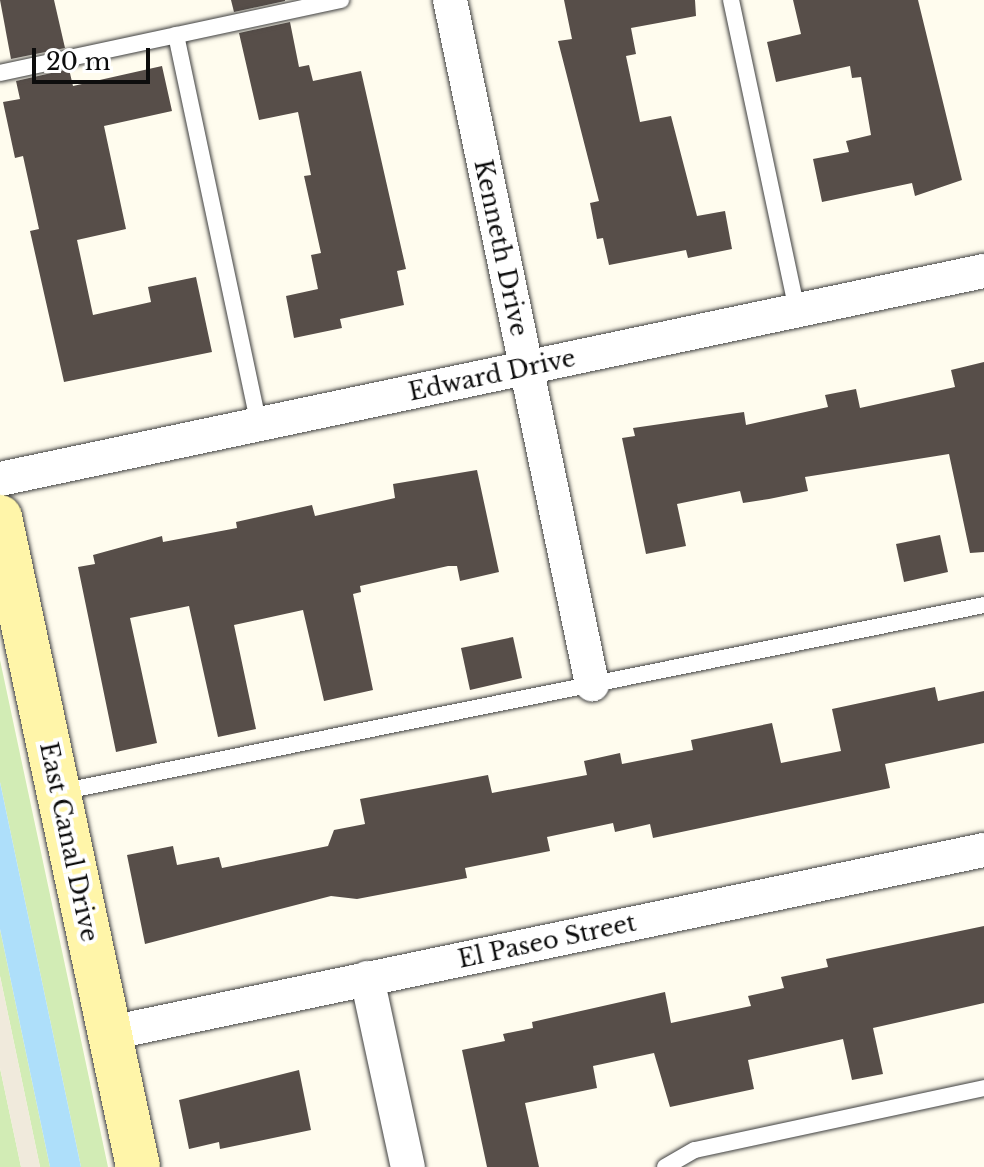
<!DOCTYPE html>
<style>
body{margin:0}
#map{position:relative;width:984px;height:1167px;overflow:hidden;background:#fffcee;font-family:"Libre Baskerville",serif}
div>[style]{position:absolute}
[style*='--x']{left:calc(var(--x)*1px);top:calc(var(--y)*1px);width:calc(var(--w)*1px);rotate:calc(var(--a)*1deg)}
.green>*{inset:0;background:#d2ecb5}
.plaza>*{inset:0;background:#f0eadc}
.water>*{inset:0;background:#aedffa}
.building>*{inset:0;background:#574e49}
.roads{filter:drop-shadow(0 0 2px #404040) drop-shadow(0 0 2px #404040)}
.service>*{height:16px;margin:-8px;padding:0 8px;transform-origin:8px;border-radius:8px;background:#fff}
.minor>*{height:34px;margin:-17px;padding:0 17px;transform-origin:17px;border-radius:17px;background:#fff}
.secondary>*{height:44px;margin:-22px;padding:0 22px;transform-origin:22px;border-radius:22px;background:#fff5a9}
span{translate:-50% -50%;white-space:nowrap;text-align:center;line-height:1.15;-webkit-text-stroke:8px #fff;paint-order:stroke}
.street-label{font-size:24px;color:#0d0d0d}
.scale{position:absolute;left:32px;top:48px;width:118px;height:36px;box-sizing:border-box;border:4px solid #0d0d0d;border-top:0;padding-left:10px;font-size:24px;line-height:28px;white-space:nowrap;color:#0d0d0d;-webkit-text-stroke:6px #fff;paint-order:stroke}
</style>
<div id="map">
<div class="green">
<div style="clip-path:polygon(0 660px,108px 1167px,81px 1167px,0 782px)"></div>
<div style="clip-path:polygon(0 929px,50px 1167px,40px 1167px,0 976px)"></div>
<div style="clip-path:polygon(0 1068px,21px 1167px,0 1167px)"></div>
</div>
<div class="plaza">
<div style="clip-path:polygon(0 976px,40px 1167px,21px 1167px,0 1068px)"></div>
</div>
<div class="water">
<div style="clip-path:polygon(0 782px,81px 1167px,50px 1167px,0 929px)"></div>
</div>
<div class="building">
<div style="clip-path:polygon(0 0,54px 0,65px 48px,11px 59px)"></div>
<div style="clip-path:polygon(231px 0,285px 0,285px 1px,234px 12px)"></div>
<div style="clip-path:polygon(564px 0,695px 0,696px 16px,631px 28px,636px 54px,626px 56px,640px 122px,671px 116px,697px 216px,725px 211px,732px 249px,688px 258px,686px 250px,609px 265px,603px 238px,597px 239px,590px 203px,599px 201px,558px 41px,572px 39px)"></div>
<div style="clip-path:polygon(793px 0,918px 0,962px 180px,915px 196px,912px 183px,822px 202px,813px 159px,849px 152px,846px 141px,871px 135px,861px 77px,852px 78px,850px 66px,776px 82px,767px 42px,801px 34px)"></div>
<div style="clip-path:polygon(290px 22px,299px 67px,309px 65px,313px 81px,361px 71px,406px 269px,397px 271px,404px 305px,340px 319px,342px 328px,294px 338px,286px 296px,318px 289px,311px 255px,321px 253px,304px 176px,311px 175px,298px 112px,259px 120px,239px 33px)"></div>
<div style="clip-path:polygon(162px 66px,172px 111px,104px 126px,126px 229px,77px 240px,93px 315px,151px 302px,148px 287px,196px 277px,212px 352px,64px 382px,30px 231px,39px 229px,23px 156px,15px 158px,3px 102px,20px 99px,16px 81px,69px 69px,73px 86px)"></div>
<div style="clip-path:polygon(984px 362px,984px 552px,970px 553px,949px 454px,805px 477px,808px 491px,769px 499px,743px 503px,740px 491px,677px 504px,686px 546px,646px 554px,622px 438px,635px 436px,633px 428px,744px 412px,746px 425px,828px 407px,825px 395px,856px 389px,860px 408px,955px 387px,951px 370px)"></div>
<div style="clip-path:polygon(477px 470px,499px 572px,460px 581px,457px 566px,448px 566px,360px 586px,361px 592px,353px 594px,373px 690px,324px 701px,303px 610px,234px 625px,256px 729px,218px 737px,189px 606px,130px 618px,157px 743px,116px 752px,78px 567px,95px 564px,93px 555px,162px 536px,163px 542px,237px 528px,236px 522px,312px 505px,315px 516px,395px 498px,393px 484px)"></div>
<div style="clip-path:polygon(940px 535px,948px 572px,904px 582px,896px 544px)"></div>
<div style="clip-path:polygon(513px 637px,522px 678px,470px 690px,461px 648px)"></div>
<div style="clip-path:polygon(935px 687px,938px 701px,984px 691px,984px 743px,885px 764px,890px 788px,653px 838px,650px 824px,615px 832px,613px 823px,547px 837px,550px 851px,465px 868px,467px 878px,357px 899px,331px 896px,145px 944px,127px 855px,173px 846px,177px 865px,219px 857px,222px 868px,328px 846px,334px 830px,365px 824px,360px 799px,488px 775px,492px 793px,587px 775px,584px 761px,620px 753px,622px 764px,693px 750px,691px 740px,772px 723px,781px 763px,841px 751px,832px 709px)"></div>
<div style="clip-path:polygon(984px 926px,984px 1003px,873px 1028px,883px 1074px,852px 1080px,843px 1039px,748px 1060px,754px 1089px,670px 1107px,654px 1053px,593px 1066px,597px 1088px,525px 1103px,539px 1167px,487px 1167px,462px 1050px,505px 1041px,503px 1034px,533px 1028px,532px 1022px,665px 992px,671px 1023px,751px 1006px,748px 996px,784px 988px,781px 977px,828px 967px,826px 959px)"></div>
<div style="clip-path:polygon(299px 1070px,311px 1130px,220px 1149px,219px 1142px,189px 1149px,179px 1100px)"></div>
</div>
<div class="roads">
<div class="service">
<div style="--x:731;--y:0;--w:317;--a:78"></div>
<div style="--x:176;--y:35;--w:398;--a:78"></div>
<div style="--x:0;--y:73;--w:349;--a:-12.1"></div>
<div style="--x:60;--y:792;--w:943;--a:-11.44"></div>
<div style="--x:665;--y:1167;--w:34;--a:-30"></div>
<div style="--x:695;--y:1150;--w:296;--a:-12.1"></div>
</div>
<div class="minor">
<div style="--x:450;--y:0;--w:699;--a:78.27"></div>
<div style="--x:0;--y:479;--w:1006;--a:-11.94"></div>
<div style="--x:367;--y:978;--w:193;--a:77.8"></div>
<div style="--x:110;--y:1033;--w:893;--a:-11.83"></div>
</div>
<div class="secondary">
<div style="--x:0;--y:517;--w:664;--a:78.01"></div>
</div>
</div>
<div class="street-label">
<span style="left:501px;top:248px;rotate:78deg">Kenneth Drive</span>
<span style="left:492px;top:375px;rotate:-12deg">Edward Drive</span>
<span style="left:69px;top:842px;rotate:78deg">East Canal Drive</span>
<span style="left:547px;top:941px;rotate:-12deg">El Paseo Street</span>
</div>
<div class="scale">20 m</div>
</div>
